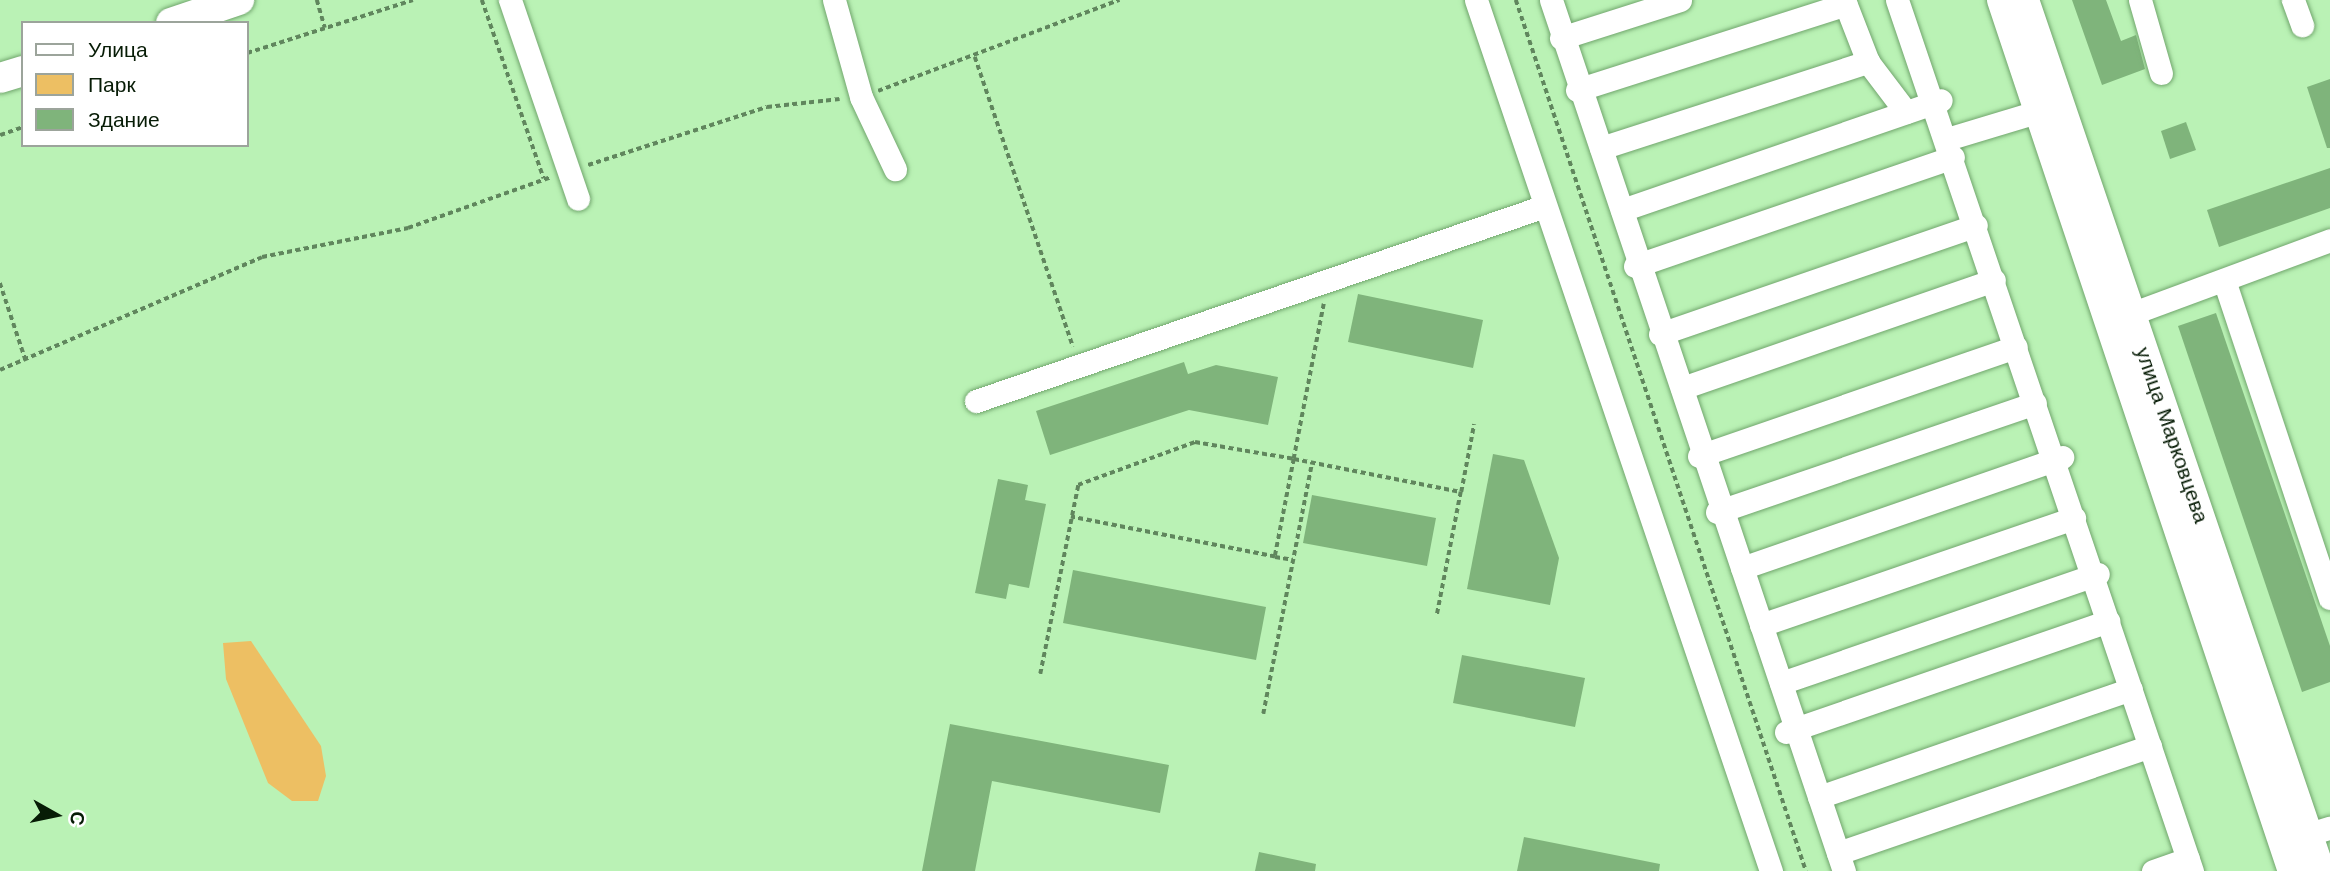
<!DOCTYPE html>
<meta charset="utf-8">
<style>
body{margin:0}
#map{position:relative;width:2330px;height:871px;overflow:hidden;background:#baf2b5;font-family:"Work Sans",sans-serif}
div>[style]{position:absolute}
[style*='--x']{left:calc(var(--x)*1px);top:calc(var(--y)*1px);width:calc(var(--w)*1px);rotate:calc(var(--a)*1deg)}
.green>*{inset:0;background:#edbf63}
.building>*{inset:0;background:#7fb47b}
.path>*{height:3.5px;margin-top:-1.75px;transform-origin:0;background:repeating-linear-gradient(90deg,#60865d 0 5px,transparent 0 8.5px)}
.roads{filter:drop-shadow(0 0 2px #71a66d) drop-shadow(0 0 2px #71a66d)}
.minor>*{height:23px;margin:-11.5px;padding:0 11.5px;transform-origin:11.5px;border-radius:11.5px;background:#fff}
.major>*{height:30px;margin:-15px;padding:0 15px;transform-origin:15px;border-radius:15px;background:#fff}
span{translate:-50% -50%;white-space:nowrap;text-align:center;line-height:1.15;-webkit-text-stroke:7px #fff;paint-order:stroke}
.street-label{font-size:21px;color:#071c06}
.legend{position:absolute;left:21px;top:21px;width:228px;height:126px;box-sizing:border-box;background:#fff;border:2px solid #9ca49b;margin:0;padding:9px 12px;list-style:none;font-size:21px;color:#071c06}
.legend li{display:flex;align-items:center;gap:14px;height:35px}
.legend b{width:35px;border:2px solid #9ca49b}
.north{position:absolute;left:21px;top:780px;width:70px;height:70px;-webkit-text-stroke:5px #fff;paint-order:stroke;rotate:99deg;font-size:19px;font-weight:700;line-height:28px;text-align:center;color:#071c06}
.north::after{content:'';display:block;margin:auto;width:24px;height:32px;background:#071c06;clip-path:polygon(50% 0,100% 100%,50% 72%,0 100%)}
</style>
<div id="map">
<div class="green">
<div style="clip-path:polygon(251px 641px,321px 746px,326px 776px,318px 801px,292px 801px,268px 783px,226px 679px,223px 643px)"></div>
</div>
<div class="building">
<div style="clip-path:polygon(2072px 0,2106px 0,2121px 41px,2136px 35px,2145px 69px,2102px 85px)"></div>
<div style="clip-path:polygon(2330px 79px,2330px 148px,2327px 148px,2307px 87px)"></div>
<div style="clip-path:polygon(2186px 122px,2196px 150px,2170px 159px,2161px 131px)"></div>
<div style="clip-path:polygon(2330px 168px,2330px 208px,2219px 247px,2207px 210px)"></div>
<div style="clip-path:polygon(1358px 294px,1483px 320px,1473px 368px,1348px 342px)"></div>
<div style="clip-path:polygon(2216px 313px,2330px 646px,2330px 682px,2302px 692px,2178px 326px)"></div>
<div style="clip-path:polygon(1184px 362px,1188px 374px,1216px 365px,1278px 377px,1268px 425px,1189px 410px,1050px 455px,1036px 411px)"></div>
<div style="clip-path:polygon(1493px 454px,1524px 460px,1559px 558px,1550px 605px,1467px 589px)"></div>
<div style="clip-path:polygon(998px 479px,1028px 485px,1025px 500px,1046px 504px,1029px 588px,1009px 584px,1006px 599px,975px 593px)"></div>
<div style="clip-path:polygon(1312px 495px,1436px 518px,1427px 566px,1303px 543px)"></div>
<div style="clip-path:polygon(1073px 570px,1266px 607px,1256px 660px,1063px 623px)"></div>
<div style="clip-path:polygon(1462px 655px,1585px 678px,1575px 727px,1453px 703px)"></div>
<div style="clip-path:polygon(950px 724px,1169px 765px,1160px 813px,992px 781px,975px 871px,922px 871px)"></div>
<div style="clip-path:polygon(1524px 837px,1660px 864px,1659px 871px,1517px 871px)"></div>
<div style="clip-path:polygon(1259px 852px,1316px 864px,1315px 871px,1255px 871px)"></div>
</div>
<div class="path">
<div style="--x:317;--y:0;--w:29;--a:74"></div>
<div style="--x:482;--y:0;--w:189;--a:70.9"></div>
<div style="--x:1516;--y:0;--w:918;--a:71.58"></div>
<div style="--x:247;--y:53;--w:174;--a:-17.7"></div>
<div style="--x:975;--y:57;--w:306;--a:71.3"></div>
<div style="--x:878;--y:91;--w:258;--a:-20.7"></div>
<div style="--x:0;--y:135;--w:24;--a:-19"></div>
<div style="--x:588;--y:165;--w:188;--a:-18"></div>
<div style="--x:767;--y:107;--w:73;--a:-6.3"></div>
<div style="--x:0;--y:283;--w:82;--a:71.6"></div>
<div style="--x:1324;--y:304;--w:158;--a:101"></div>
<div style="--x:1294;--y:459;--w:170;--a:11.2"></div>
<div style="--x:1461;--y:492;--w:126;--a:101"></div>
<div style="--x:0;--y:370;--w:285;--a:-23.3"></div>
<div style="--x:262;--y:257;--w:149;--a:-11.2"></div>
<div style="--x:408;--y:228;--w:152;--a:-19.6"></div>
<div style="--x:1461;--y:492;--w:69;--a:-79.2"></div>
<div style="--x:1275;--y:557;--w:18;--a:9"></div>
<div style="--x:1040;--y:674;--w:193;--a:-78.6"></div>
<div style="--x:1078;--y:485;--w:125;--a:-20.2"></div>
<div style="--x:1195;--y:442;--w:100;--a:9.7"></div>
<div style="--x:1294;--y:459;--w:100;--a:101"></div>
<div style="--x:1275;--y:557;--w:208;--a:-168.9"></div>
<div style="--x:1263;--y:714;--w:256;--a:-79"></div>
</div>
<div class="roads">
<div class="minor">
<div style="--x:510;--y:0;--w:210;--a:71.1"></div>
<div style="--x:834;--y:0;--w:101;--a:74.4"></div>
<div style="--x:861;--y:97;--w:80;--a:64.7"></div>
<div style="--x:1476;--y:0;--w:920;--a:71.29"></div>
<div style="--x:1551;--y:0;--w:919;--a:71.41"></div>
<div style="--x:1844;--y:0;--w:66;--a:68.8"></div>
<div style="--x:1868;--y:62;--w:63;--a:52.8"></div>
<div style="--x:1897;--y:0;--w:920;--a:71.29"></div>
<div style="--x:2140;--y:0;--w:76;--a:74"></div>
<div style="--x:2293;--y:0;--w:27;--a:70"></div>
<div style="--x:1561;--y:38;--w:125;--a:-17.7"></div>
<div style="--x:1577;--y:90;--w:282;--a:-17.7"></div>
<div style="--x:1947;--y:139;--w:97;--a:-16.8"></div>
<div style="--x:1601;--y:148;--w:281;--a:-17.9"></div>
<div style="--x:1622;--y:210;--w:337;--a:-19"></div>
<div style="--x:1635;--y:266;--w:336;--a:-18.9"></div>
<div style="--x:2225;--y:283;--w:332;--a:71.6"></div>
<div style="--x:2117;--y:319;--w:227;--a:-20.3"></div>
<div style="--x:1660;--y:334;--w:334;--a:-19"></div>
<div style="--x:1682;--y:388;--w:330;--a:-19.1"></div>
<div style="--x:976;--y:401;--w:598;--a:-18.92"></div>
<div style="--x:1699;--y:456;--w:335;--a:-19"></div>
<div style="--x:1717;--y:512;--w:336;--a:-18.9"></div>
<div style="--x:1742;--y:568;--w:339;--a:-19.1"></div>
<div style="--x:1761;--y:625;--w:331;--a:-18.9"></div>
<div style="--x:1781;--y:683;--w:335;--a:-19"></div>
<div style="--x:1786;--y:732;--w:341;--a:-19"></div>
<div style="--x:1819;--y:797;--w:330;--a:-19.1"></div>
<div style="--x:2293;--y:839;--w:39;--a:-17"></div>
<div style="--x:1838;--y:853;--w:330;--a:-18.9"></div>
<div style="--x:2153;--y:871;--w:37;--a:-19"></div>
</div>
<div class="major">
<div style="--x:2002;--y:0;--w:918;--a:71.53"></div>
<div style="--x:2024;--y:0;--w:920;--a:71.23"></div>
<div style="--x:171;--y:23;--w:72;--a:-18.7"></div>
<div style="--x:0;--y:78;--w:24;--a:-17"></div>
</div>
</div>
<div class="street-label">
<span style="left:2172px;top:435px;rotate:71deg">улица Марковцева</span>
</div>
<ul class="legend">
<li><b style="height:9px;background:#fff"></b>Улица</li>
<li><b style="height:19px;background:#edbf63"></b>Парк</li>
<li><b style="height:19px;background:#7fb47b"></b>Здание</li>
</ul>
<div class="north">С</div>
</div>
